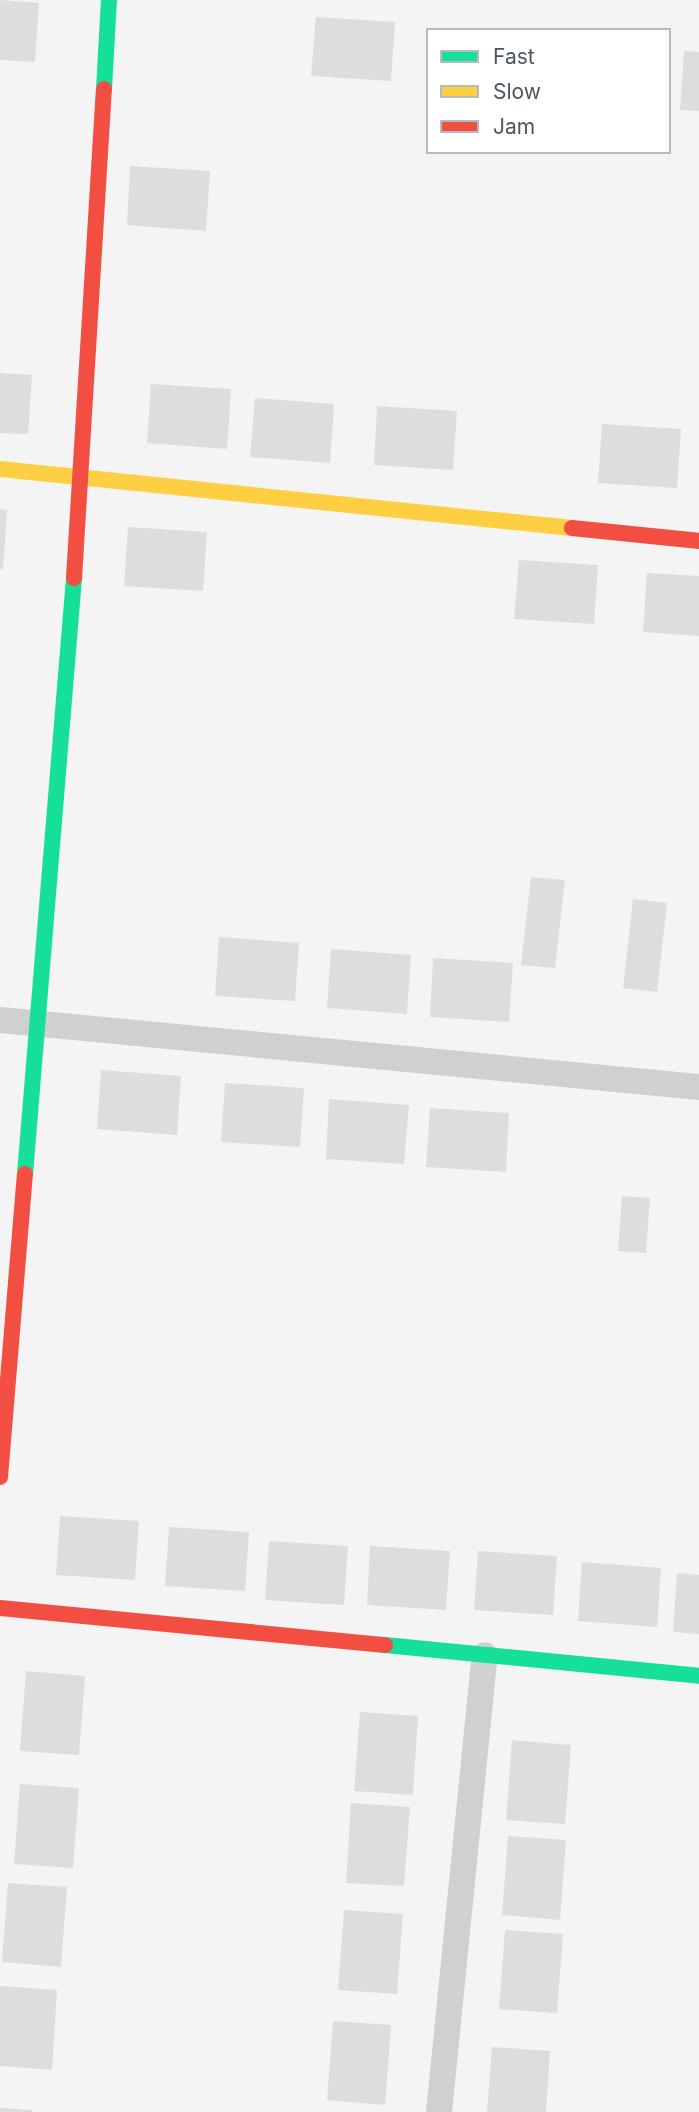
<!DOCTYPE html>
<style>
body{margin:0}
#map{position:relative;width:699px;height:2112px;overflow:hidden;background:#f4f4f4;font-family:Inter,sans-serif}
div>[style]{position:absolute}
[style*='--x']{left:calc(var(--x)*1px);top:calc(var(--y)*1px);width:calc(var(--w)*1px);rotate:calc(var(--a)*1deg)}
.building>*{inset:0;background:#ddddde}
.street>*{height:26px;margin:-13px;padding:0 13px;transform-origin:13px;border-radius:13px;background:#ced0d2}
.fast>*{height:16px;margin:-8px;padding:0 8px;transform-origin:8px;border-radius:8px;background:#16e098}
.slow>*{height:16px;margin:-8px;padding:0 8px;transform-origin:8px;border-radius:8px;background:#ffcf43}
.jam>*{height:16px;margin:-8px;padding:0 8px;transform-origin:8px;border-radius:8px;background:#f24e42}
span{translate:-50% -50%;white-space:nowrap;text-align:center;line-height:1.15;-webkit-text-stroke:6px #fff;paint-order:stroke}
.legend{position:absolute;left:426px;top:28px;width:245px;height:126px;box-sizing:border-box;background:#fff;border:2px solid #b7bbc0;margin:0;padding:9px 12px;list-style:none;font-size:21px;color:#4a5661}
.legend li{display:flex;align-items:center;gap:14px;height:35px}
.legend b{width:35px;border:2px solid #b7bbc0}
</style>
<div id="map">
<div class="building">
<div style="clip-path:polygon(0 0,39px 3px,35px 62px,0 60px)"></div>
<div style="clip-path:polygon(316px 17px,395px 22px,391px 81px,311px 76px)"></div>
<div style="clip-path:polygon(684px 51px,699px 52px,699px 111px,680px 110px)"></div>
<div style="clip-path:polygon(130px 166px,210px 171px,206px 231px,127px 225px)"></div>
<div style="clip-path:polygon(0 373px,32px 375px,28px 434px,0 433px)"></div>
<div style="clip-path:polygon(151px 384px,231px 389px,227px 449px,147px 443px)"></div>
<div style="clip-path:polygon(255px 398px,334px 404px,330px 463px,250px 457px)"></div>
<div style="clip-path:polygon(377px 406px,457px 411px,453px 470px,374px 465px)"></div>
<div style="clip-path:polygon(602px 424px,681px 429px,677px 488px,598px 483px)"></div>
<div style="clip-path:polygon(0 509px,7px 510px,3px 569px,0 569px)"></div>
<div style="clip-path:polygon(128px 527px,207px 532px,203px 591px,124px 586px)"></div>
<div style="clip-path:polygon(519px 560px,598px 565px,594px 624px,514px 619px)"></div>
<div style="clip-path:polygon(647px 573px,699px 576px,699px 636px,643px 632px)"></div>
<div style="clip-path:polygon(531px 877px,565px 880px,555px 968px,521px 965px)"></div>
<div style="clip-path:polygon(633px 899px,667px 903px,657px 992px,623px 988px)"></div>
<div style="clip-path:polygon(219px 937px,299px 943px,295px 1001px,215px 996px)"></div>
<div style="clip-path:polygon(331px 949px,411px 955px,407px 1014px,327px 1008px)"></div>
<div style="clip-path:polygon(433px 958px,513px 963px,509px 1022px,430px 1017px)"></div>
<div style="clip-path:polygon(101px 1070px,181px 1076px,177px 1135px,97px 1129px)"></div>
<div style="clip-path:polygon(225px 1083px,304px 1088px,300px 1147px,221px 1142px)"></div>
<div style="clip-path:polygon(329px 1099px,409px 1105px,404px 1164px,326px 1159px)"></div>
<div style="clip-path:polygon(430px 1108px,509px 1113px,506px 1172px,426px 1167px)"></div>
<div style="clip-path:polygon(622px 1196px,650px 1198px,646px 1253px,618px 1251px)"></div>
<div style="clip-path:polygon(60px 1516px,139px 1521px,135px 1580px,56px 1575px)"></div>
<div style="clip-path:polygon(169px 1527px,249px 1532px,245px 1591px,165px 1586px)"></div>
<div style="clip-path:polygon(269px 1541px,348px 1546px,344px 1605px,265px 1600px)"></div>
<div style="clip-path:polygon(370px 1546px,450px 1551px,446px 1610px,367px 1605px)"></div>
<div style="clip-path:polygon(478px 1551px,557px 1556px,553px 1615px,474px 1610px)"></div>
<div style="clip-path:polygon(582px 1562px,661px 1568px,657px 1627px,578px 1621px)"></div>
<div style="clip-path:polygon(677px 1573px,699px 1575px,699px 1634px,673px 1632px)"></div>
<div style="clip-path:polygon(26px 1671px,85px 1676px,79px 1755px,20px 1751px)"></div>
<div style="clip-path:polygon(360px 1712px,418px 1716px,413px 1795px,354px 1791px)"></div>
<div style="clip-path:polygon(512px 1740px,571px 1745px,565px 1824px,506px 1820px)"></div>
<div style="clip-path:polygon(20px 1784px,79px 1788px,73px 1868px,14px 1864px)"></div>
<div style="clip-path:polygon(351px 1803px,410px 1807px,404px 1886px,346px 1883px)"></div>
<div style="clip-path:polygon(508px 1836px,566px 1840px,560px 1920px,502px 1915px)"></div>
<div style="clip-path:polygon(8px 1883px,67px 1887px,61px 1967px,2px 1962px)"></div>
<div style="clip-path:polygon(344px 1910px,403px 1914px,397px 1994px,338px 1990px)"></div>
<div style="clip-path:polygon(505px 1930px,563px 1934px,557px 2013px,499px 2009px)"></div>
<div style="clip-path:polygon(0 1986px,57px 1990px,52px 2070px,0 2066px)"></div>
<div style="clip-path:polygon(333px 2021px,391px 2025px,385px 2105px,327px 2100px)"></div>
<div style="clip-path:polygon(492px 2047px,550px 2051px,546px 2112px,487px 2112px)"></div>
<div style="clip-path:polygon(0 2108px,32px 2110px,32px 2112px,0 2112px)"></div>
</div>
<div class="street">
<div style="--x:0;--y:1020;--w:702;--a:5.48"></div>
<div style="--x:439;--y:2112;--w:459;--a:-84.3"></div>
</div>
<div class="fast">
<div style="--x:104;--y:89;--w:89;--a:-86.8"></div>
<div style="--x:25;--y:1174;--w:598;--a:-85.3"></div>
<div style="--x:385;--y:1645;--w:316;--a:5.6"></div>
</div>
<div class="slow">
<div style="--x:0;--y:469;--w:575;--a:5.89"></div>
</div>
<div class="jam">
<div style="--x:572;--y:528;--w:128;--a:5.8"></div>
<div style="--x:74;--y:578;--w:490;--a:-86.5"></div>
<div style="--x:0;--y:1477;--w:304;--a:-85.3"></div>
<div style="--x:0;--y:1608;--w:387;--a:5.5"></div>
</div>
<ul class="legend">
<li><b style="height:9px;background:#16e098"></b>Fast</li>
<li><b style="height:9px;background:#ffcf43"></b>Slow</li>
<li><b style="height:9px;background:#f24e42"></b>Jam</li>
</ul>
</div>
